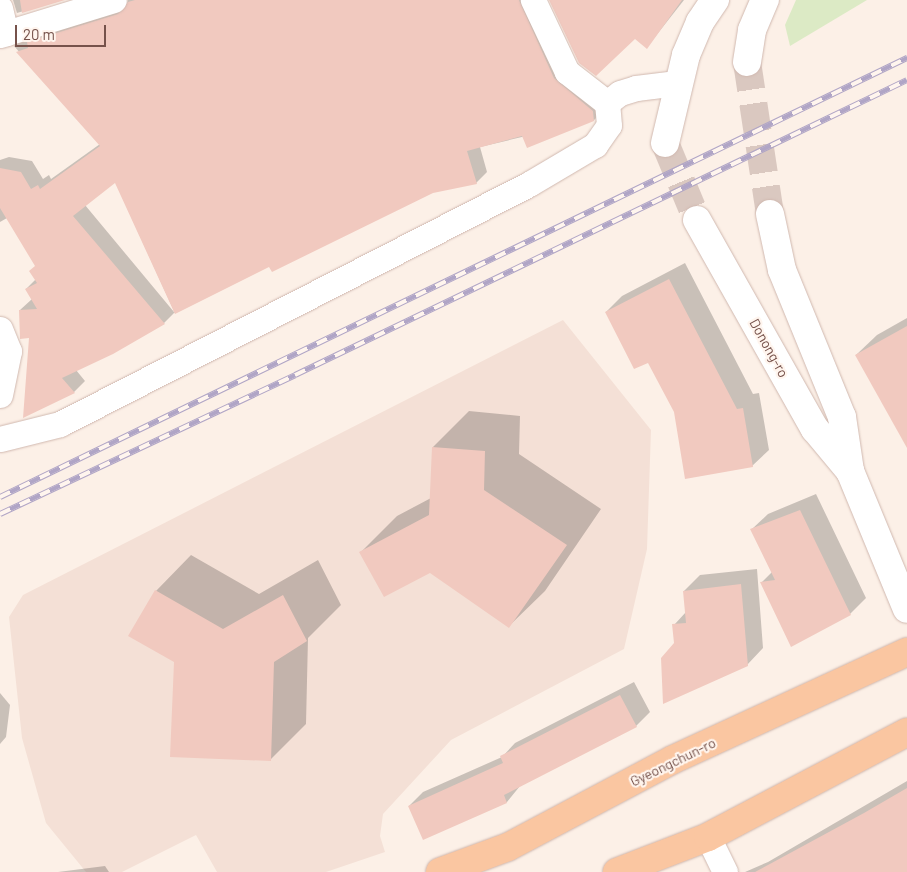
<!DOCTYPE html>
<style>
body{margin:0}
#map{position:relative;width:907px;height:872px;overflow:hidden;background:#fcf0e7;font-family:Barlow,sans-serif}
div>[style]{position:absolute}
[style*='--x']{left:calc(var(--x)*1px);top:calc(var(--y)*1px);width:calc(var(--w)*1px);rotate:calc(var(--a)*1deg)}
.residential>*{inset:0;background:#f4e0d6}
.green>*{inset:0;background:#dceac5}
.shadow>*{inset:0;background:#0003}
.building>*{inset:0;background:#f1c9bf}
.tertiary-tunnel>*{height:28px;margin-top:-14px;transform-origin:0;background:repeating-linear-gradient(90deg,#dac8c0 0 28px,transparent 0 42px)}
.roads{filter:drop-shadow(0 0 1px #d0b8af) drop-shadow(0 0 1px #d0b8af)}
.minor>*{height:25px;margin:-12.5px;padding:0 12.5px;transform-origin:12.5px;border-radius:12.5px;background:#fff}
.tertiary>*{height:28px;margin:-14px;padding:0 14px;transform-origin:14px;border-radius:14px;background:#fff}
.primary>*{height:28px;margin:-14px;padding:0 14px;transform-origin:14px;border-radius:14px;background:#fac6a1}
.rail>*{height:5.5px;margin-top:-2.75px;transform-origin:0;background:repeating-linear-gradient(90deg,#fff5ee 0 11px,#b0a5c6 0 22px);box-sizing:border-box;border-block:1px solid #b0a5c6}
span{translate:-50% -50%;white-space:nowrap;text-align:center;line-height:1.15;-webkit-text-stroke:4.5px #fff5ee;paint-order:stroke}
.street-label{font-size:14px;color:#76524b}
.scale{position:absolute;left:15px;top:25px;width:91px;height:22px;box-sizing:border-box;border:2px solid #76524b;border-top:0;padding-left:6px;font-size:15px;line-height:18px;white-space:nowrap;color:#76524b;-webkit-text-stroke:4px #fff5ee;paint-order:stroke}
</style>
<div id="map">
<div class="residential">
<div style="clip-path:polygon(563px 320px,651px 430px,647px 549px,624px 649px,451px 740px,383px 814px,380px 836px,385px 852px,326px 872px,217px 872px,196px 835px,122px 872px,86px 872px,46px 823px,22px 738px,9px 617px,23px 595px)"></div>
</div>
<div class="green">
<div style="clip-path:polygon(796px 0,867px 0,790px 46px,785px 25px)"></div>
</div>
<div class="shadow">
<div style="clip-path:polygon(13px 0,61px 0,17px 13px)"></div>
<div style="clip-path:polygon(evenodd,128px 0,533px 0,605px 109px,594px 120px,480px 147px,487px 172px,476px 183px,433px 192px,270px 265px,174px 313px,164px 323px,76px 370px,85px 381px,74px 392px,24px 416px,31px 337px,20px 310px,32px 299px,26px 289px,36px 279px,36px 266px,7px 218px,0 222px,0 160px,9px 157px,32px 161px,43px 179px,49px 175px,51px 179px,100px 144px,14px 46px,24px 36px,127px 4px,128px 0,115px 181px,174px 311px,174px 312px,85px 205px,115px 181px)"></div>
<div style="clip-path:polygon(643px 0,684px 0,647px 47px)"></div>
<div style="clip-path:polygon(685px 263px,753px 394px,759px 393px,769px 450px,752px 466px,675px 412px,648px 361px,606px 312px,622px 296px)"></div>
<div style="clip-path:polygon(907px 318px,907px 446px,856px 355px,877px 335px)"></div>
<div style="clip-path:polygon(469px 411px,520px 416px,519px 454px,601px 509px,545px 591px,509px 626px,431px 572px,361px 552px,397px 516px,431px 498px,433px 447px)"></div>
<div style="clip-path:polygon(816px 494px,866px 598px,850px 614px,792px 645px,762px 582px,772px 572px,752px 529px,768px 514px)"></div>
<div style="clip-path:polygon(191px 555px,259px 594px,318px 560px,341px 605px,308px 638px,306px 724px,270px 760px,175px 661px,156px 591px)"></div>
<div style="clip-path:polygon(757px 569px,763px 648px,747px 665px,675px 644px,674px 625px,686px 612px,684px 591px,700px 575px)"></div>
<div style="clip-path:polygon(634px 682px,650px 712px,636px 726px,520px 786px,507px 802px,424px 838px,409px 806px,423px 792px,502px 757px,515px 743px)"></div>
<div style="clip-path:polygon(0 693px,10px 705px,6px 737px,0 744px)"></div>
<div style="clip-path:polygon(907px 781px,907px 872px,745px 872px,768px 862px)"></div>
<div style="clip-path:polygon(105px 866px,109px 872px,58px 872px)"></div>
</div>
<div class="building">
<div style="clip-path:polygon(20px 0,65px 0,22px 13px)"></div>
<div style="clip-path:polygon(135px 0,519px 0,554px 78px,593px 111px,594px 121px,527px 148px,522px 136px,467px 151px,477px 184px,433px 193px,272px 272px,269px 267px,175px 314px,115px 183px,73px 216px,165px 324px,113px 354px,62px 378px,75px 393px,23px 418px,29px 338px,20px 339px,19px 310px,37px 309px,25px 289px,37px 283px,29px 271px,35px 266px,0 208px,0 168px,21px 172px,31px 189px,38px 185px,40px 189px,100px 146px,16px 52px,28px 48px,27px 42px,118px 14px,128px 2px)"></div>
<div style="clip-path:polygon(549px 0,682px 0,647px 49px,635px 39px,596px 76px,579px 63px)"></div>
<div style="clip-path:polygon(669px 279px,737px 409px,743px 408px,753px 467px,685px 479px,674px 412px,648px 363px,634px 369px,605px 312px)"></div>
<div style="clip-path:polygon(907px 326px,907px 448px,855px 355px)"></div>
<div style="clip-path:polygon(432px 447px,485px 451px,484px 490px,567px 545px,509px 628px,430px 573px,384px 597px,359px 552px,429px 515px)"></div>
<div style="clip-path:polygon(800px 510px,851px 615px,791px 647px,760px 582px,775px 580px,750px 529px)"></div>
<div style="clip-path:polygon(741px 584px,748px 666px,663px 704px,661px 658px,674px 643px,672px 624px,686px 623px,683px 591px)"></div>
<div style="clip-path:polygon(155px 590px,223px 629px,283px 595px,307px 641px,274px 662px,271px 761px,170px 757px,174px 662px,128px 636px)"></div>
<div style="clip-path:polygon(620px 695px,637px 727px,504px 795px,507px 803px,423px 840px,408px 806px,503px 763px,500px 756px)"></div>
<div style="clip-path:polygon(907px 788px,907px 872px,755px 872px,864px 813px)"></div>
</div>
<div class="tertiary-tunnel">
<div style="--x:747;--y:62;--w:154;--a:81.4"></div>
<div style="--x:665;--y:143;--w:83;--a:67.4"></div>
</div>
<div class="roads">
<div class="minor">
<div style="--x:0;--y:8;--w:26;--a:77"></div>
<div style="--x:0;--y:35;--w:119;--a:-17.1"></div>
<div style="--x:607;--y:103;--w:16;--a:-38"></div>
<div style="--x:620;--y:93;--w:17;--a:-17"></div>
<div style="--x:636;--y:88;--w:41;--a:-7"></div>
<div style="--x:0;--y:329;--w:24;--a:68"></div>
<div style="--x:9;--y:351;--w:45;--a:101.6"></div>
<div style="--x:0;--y:439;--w:62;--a:-14"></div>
<div style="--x:60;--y:424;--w:527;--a:-27.1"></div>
<div style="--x:529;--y:184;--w:77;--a:-30.6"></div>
<div style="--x:595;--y:145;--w:24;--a:-55"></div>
<div style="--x:609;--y:125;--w:22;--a:-95"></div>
<div style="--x:607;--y:103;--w:51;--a:-142.2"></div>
<div style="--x:567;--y:72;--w:80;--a:-115.3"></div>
<div style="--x:708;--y:837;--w:39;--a:64"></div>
</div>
<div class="tertiary">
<div style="--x:747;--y:62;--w:32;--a:-81"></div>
<div style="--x:752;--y:30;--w:33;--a:-67"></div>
<div style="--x:665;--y:143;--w:90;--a:-76.6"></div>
<div style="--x:686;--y:55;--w:36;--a:-67"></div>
<div style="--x:700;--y:22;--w:27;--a:-56"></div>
<div style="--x:770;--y:214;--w:57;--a:77.9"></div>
<div style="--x:782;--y:270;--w:159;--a:67.8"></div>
<div style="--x:842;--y:417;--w:55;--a:81.6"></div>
<div style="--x:850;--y:471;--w:149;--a:67.6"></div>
<div style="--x:697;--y:220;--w:240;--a:60.6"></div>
<div style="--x:815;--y:429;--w:55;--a:50.2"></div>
</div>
<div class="primary">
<div style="--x:440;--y:872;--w:72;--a:-20.2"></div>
<div style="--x:508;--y:847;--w:186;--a:-27.9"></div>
<div style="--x:672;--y:760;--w:259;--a:-24.7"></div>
<div style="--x:617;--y:872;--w:97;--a:-21"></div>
<div style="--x:708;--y:837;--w:225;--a:-27.8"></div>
</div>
</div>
<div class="rail">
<div style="--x:0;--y:497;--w:1008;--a:-25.83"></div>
<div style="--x:0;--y:514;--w:326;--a:-25.2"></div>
<div style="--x:295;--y:375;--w:679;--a:-25.74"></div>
</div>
<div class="street-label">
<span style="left:769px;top:348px;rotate:61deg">Donong-ro</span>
<span style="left:673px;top:762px;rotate:-26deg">Gyeongchun-ro</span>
</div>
<div class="scale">20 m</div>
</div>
